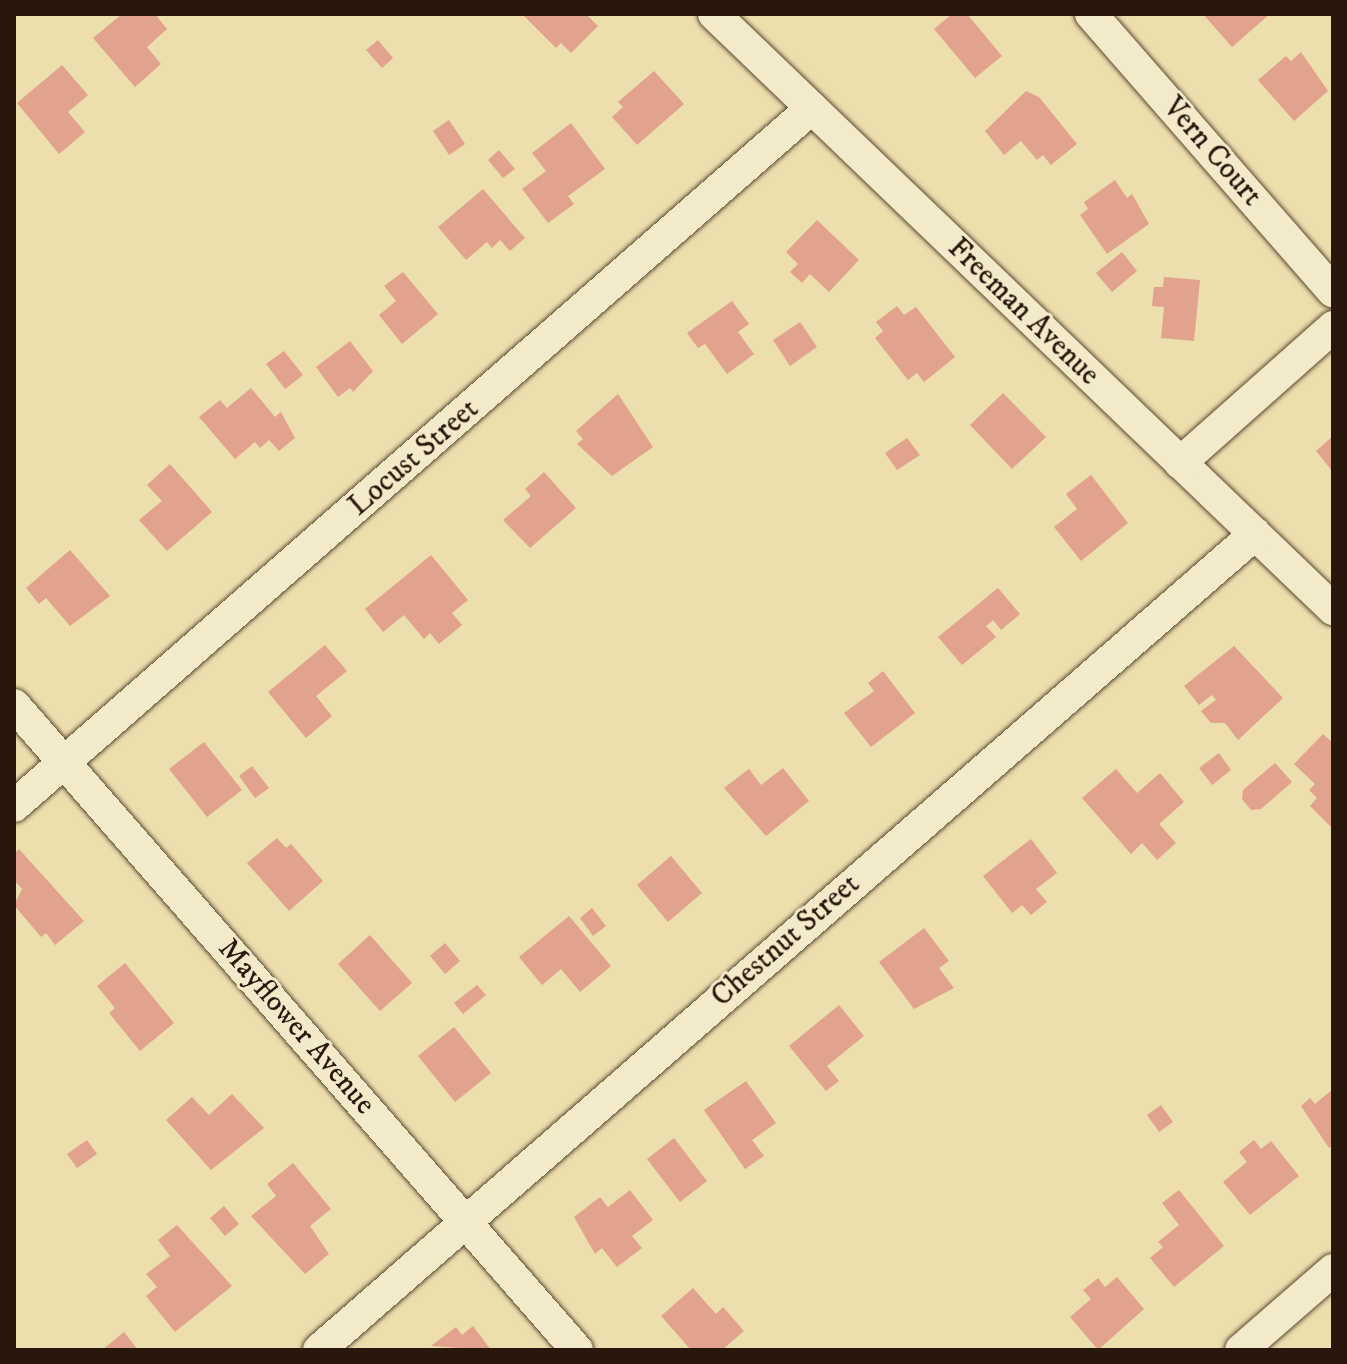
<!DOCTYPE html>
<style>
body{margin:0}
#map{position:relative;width:1347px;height:1364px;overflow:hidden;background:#eddead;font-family:"IM FELL DW Pica",serif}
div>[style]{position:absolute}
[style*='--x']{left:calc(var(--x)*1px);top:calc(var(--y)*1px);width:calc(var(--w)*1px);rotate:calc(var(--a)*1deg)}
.building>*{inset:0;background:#e1a28e}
.roads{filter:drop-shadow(0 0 2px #5a4934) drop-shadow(0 0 2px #5a4934)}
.street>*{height:32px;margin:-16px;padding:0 16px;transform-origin:16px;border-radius:16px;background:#f3eaca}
span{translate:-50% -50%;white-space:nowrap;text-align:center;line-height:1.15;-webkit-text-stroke:6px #f3eaca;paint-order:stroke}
.street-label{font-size:30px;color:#29170b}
.frame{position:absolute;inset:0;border:16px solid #29170b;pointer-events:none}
</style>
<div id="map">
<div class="building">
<div style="clip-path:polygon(122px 14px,155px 14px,167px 29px,147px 47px,161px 64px,135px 87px,93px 38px)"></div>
<div style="clip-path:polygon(522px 14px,586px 14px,598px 26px,571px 53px,561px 43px,556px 48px)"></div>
<div style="clip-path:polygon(952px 14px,967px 14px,1002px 56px,975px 78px,934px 29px)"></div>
<div style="clip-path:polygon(1203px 14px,1270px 14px,1232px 47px)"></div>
<div style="clip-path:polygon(378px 40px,393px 58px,382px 68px,366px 50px)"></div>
<div style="clip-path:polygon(1301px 52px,1328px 91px,1294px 121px,1258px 80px,1286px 56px,1291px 61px)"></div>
<div style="clip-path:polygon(62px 65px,88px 95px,68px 112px,85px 132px,59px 154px,17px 103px)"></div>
<div style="clip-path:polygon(654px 71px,684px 104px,637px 145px,612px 117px,623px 107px,618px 102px)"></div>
<div style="clip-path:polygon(1026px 91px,1039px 97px,1077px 144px,1051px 165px,1043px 155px,1037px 160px,1021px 141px,1004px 155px,985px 131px)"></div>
<div style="clip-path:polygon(449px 120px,465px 144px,449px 155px,433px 131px)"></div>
<div style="clip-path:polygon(571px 123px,605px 169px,568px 196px,574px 204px,548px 223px,522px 189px,546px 171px,532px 153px)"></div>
<div style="clip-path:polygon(499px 150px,515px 169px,503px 178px,488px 160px)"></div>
<div style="clip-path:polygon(1115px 180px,1127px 198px,1132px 194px,1149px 224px,1107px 254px,1080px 215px,1088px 209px,1084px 202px)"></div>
<div style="clip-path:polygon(483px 189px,525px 238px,510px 251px,500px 240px,492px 248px,487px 242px,466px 260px,438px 227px)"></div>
<div style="clip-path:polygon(817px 220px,859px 260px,829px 292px,810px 274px,802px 283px,790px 272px,798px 264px,786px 252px)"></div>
<div style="clip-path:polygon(1122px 252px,1137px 271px,1112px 292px,1096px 273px)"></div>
<div style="clip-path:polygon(403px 272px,438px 314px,402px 344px,379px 315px,396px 301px,384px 286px)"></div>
<div style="clip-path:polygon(1164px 277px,1200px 280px,1194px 341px,1161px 338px,1164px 307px,1152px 306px,1154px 287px,1163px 287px)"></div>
<div style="clip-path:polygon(732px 301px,749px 324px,738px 332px,754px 354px,727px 374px,705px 344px,698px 348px,687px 333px)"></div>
<div style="clip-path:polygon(897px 306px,904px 315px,916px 307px,955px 357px,924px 382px,917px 373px,908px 380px,875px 338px,883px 331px,876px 322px)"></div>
<div style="clip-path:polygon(800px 322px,817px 347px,790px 366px,773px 340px)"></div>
<div style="clip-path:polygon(350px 341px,373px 371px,353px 392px,350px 388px,338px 397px,316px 367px)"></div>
<div style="clip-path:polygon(284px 351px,303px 375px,285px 389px,266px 364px)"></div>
<div style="clip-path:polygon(251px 388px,275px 417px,281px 412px,295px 438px,279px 451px,269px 440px,260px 448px,255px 442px,235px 459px,199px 417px,220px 400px,227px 408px)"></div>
<div style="clip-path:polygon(1003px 393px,1046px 437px,1012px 469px,970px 425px)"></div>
<div style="clip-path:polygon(618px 394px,653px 447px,612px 476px,577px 444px,583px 439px,576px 431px)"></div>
<div style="clip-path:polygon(1333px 436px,1333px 472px,1316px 451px)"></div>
<div style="clip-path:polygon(907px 438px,920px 455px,897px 470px,885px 453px)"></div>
<div style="clip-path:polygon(170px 464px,212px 512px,167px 551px,139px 520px,162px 501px,147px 485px)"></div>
<div style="clip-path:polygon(544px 472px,576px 508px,530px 548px,503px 520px,531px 496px,525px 489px)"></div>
<div style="clip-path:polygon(1091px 475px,1128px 523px,1081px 561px,1054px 527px,1077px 509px,1066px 494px)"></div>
<div style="clip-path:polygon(70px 550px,110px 596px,70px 626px,46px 598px,39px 604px,26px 588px)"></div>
<div style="clip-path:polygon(431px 555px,468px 600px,452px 613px,462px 625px,439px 644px,430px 633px,424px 639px,404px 615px,383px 632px,365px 609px)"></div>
<div style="clip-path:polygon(998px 588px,1020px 614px,1001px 630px,993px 620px,986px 626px,996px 637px,962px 665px,938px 637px)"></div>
<div style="clip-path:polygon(325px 645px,347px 671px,316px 696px,332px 716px,306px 738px,268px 692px)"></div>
<div style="clip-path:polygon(1234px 646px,1283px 698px,1238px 740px,1225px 723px,1211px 723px,1201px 711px,1216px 700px,1212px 695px,1199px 705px,1184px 686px)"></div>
<div style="clip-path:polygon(883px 671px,915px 713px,871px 747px,844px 713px,874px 691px,868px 683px)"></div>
<div style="clip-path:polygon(1323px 734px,1333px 743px,1333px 829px,1310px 806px,1317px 798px,1309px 790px,1315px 784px,1294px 764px)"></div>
<div style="clip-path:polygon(204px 742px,242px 790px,207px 817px,169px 769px)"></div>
<div style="clip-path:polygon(1219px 753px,1231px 770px,1212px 785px,1199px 768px)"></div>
<div style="clip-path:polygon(1275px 763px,1292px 782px,1261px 809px,1251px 810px,1242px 799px,1243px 790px)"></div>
<div style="clip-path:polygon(252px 766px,269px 788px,255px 798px,239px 776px)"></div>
<div style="clip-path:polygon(783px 768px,809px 801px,766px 836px,724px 788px,749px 769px,761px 785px)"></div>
<div style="clip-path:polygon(1116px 769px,1137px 793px,1160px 773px,1184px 802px,1159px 824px,1176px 843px,1157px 860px,1142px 843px,1131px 854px,1082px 798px)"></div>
<div style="clip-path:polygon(277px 838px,286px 848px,291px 844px,323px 881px,289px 911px,247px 863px)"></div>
<div style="clip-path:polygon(1031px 839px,1057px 873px,1036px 889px,1047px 902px,1031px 915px,1022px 905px,1012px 913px,983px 876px)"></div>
<div style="clip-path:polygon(19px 849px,84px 921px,55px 945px,46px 933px,41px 937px,14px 905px,22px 889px,14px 880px,14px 854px)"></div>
<div style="clip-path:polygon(671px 856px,702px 893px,668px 922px,637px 885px)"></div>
<div style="clip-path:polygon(592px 908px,606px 926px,593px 936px,580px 918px)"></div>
<div style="clip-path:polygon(569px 916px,611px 966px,580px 992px,561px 969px,542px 985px,519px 957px)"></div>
<div style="clip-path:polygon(924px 928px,949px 961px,939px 968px,954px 988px,914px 1009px,879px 962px)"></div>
<div style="clip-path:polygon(370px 935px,412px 983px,380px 1011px,338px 964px)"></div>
<div style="clip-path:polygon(445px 943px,460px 961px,445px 974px,430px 956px)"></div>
<div style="clip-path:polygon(125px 963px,174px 1023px,140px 1051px,109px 1013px,115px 1008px,97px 986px)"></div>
<div style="clip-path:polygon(477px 985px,486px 995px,463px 1014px,454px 1003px)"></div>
<div style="clip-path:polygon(839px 1005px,864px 1036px,827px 1066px,839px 1081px,826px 1091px,789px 1046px)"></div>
<div style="clip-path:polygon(454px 1027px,491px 1073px,455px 1102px,418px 1056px)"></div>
<div style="clip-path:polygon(746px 1081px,776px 1123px,752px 1140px,764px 1156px,745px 1169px,704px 1110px)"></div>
<div style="clip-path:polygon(1333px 1089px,1333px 1145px,1329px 1148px,1301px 1106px,1310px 1098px,1315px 1104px)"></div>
<div style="clip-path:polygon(232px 1094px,264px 1128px,211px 1170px,166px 1120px,192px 1097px,209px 1115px)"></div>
<div style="clip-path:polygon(1161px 1105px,1173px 1122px,1159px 1132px,1147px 1115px)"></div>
<div style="clip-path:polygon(674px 1138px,707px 1181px,680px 1202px,647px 1159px)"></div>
<div style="clip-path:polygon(87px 1140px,97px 1154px,77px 1168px,67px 1154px)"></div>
<div style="clip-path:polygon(1254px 1140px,1261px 1149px,1271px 1141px,1299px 1176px,1250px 1215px,1223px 1182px,1247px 1162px,1239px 1152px)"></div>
<div style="clip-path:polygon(293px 1163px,331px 1209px,310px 1226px,329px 1254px,305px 1274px,251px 1216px,276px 1196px,267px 1184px)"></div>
<div style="clip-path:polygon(630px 1190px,653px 1220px,632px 1236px,642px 1248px,617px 1267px,602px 1248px,595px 1254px,574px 1217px,600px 1197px,608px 1207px)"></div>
<div style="clip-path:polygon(1179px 1190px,1224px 1246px,1174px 1287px,1150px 1258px,1163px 1247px,1158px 1242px,1179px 1225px,1162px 1203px)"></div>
<div style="clip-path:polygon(224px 1206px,239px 1224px,225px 1236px,210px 1218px)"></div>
<div style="clip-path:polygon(177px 1225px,232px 1286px,175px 1332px,146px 1296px,157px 1287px,146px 1274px,170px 1256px,158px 1240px)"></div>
<div style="clip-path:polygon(1117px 1277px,1144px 1309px,1098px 1350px,1070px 1317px,1091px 1299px,1083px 1290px,1098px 1278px,1105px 1287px)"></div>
<div style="clip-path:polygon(693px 1288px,716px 1314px,723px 1307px,744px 1331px,722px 1350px,691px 1350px,661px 1316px)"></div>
<div style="clip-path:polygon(473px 1326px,491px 1350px,431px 1346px,456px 1327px,462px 1335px)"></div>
<div style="clip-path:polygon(124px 1332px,138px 1350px,102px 1350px)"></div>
</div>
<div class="roads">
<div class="street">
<div style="--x:714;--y:14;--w:859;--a:43.87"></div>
<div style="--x:1091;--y:14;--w:368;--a:48.9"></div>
<div style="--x:1180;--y:463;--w:205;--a:-41.6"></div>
<div style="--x:14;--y:705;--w:856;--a:48.88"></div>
<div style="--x:14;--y:806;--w:1060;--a:-41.18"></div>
<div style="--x:319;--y:1350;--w:1242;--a:-41.08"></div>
<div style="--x:1241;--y:1350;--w:122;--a:-41"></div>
</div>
</div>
<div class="street-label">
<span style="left:1212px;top:152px;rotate:49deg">Vern Court</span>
<span style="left:1023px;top:312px;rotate:44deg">Freeman Avenue</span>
<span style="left:414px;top:458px;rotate:-41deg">Locust Street</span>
<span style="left:786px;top:941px;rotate:-41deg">Chestnut Street</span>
<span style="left:296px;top:1027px;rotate:49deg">Mayflower Avenue</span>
</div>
<div class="frame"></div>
</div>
